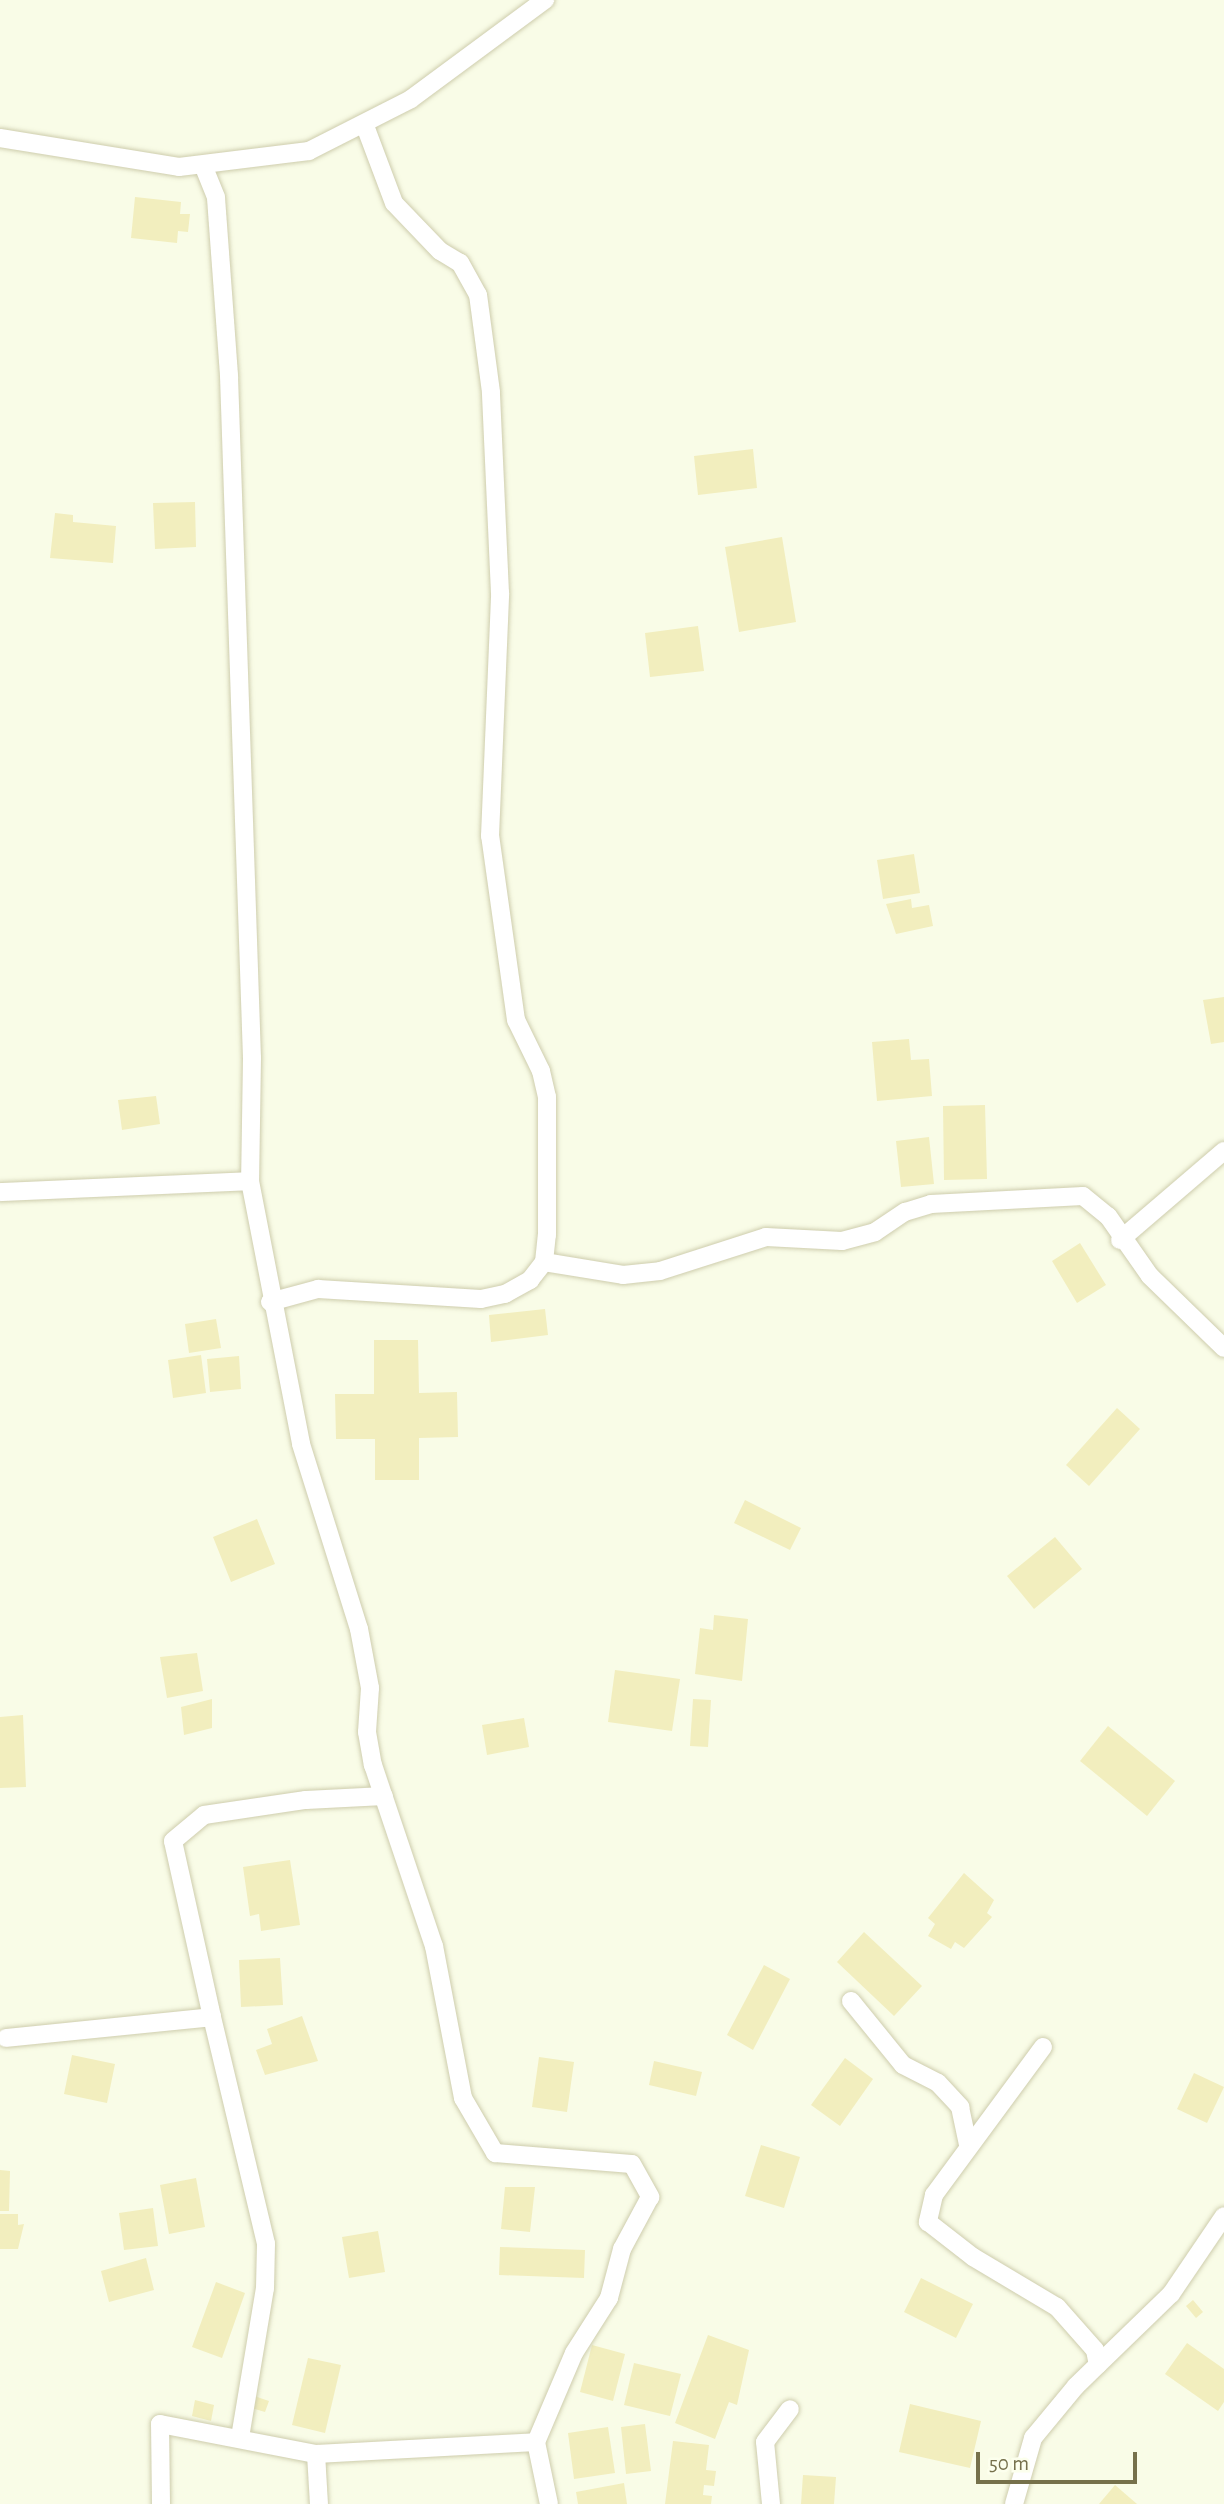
<!DOCTYPE html>
<style>
body{margin:0}
#map{position:relative;width:1224px;height:2504px;overflow:hidden;background:#f9fce7;font-family:"Alegreya Sans",sans-serif}
div>[style]{position:absolute}
[style*='--x']{left:calc(var(--x)*1px);top:calc(var(--y)*1px);width:calc(var(--w)*1px);rotate:calc(var(--a)*1deg)}
.building>*{inset:0;background:#f2eebe}
.roads{filter:drop-shadow(0 0 2px #cecdad) drop-shadow(0 0 2px #cecdad)}
.minor>*{height:18px;margin:-9px;padding:0 9px;transform-origin:9px;border-radius:9px;background:#fff}
span{translate:-50% -50%;white-space:nowrap;text-align:center;line-height:1.15;-webkit-text-stroke:5px #fcffed;paint-order:stroke}
.scale{position:absolute;left:976px;top:2452px;width:161px;height:32px;box-sizing:border-box;border:4px solid #76714b;border-top:0;padding-left:9px;font-size:21px;line-height:24px;white-space:nowrap;color:#76714b;-webkit-text-stroke:5px #fcffed;paint-order:stroke}
</style>
<div id="map">
<div class="building">
<div style="clip-path:polygon(135px 197px,181px 202px,180px 214px,190px 214px,188px 232px,178px 231px,177px 243px,131px 238px)"></div>
<div style="clip-path:polygon(753px 449px,757px 488px,698px 495px,694px 456px)"></div>
<div style="clip-path:polygon(195px 502px,196px 547px,155px 549px,153px 503px)"></div>
<div style="clip-path:polygon(55px 513px,73px 515px,73px 522px,116px 526px,113px 563px,50px 558px)"></div>
<div style="clip-path:polygon(782px 537px,796px 622px,739px 632px,725px 547px)"></div>
<div style="clip-path:polygon(698px 626px,704px 671px,650px 677px,645px 633px)"></div>
<div style="clip-path:polygon(914px 854px,920px 893px,883px 899px,877px 860px)"></div>
<div style="clip-path:polygon(911px 899px,912px 908px,929px 905px,933px 926px,896px 934px,886px 904px)"></div>
<div style="clip-path:polygon(1224px 997px,1224px 1042px,1211px 1044px,1203px 1000px)"></div>
<div style="clip-path:polygon(909px 1039px,911px 1060px,929px 1059px,932px 1096px,877px 1101px,872px 1042px)"></div>
<div style="clip-path:polygon(156px 1096px,160px 1124px,122px 1130px,118px 1100px)"></div>
<div style="clip-path:polygon(985px 1105px,987px 1179px,944px 1180px,943px 1106px)"></div>
<div style="clip-path:polygon(929px 1137px,934px 1184px,901px 1187px,896px 1141px)"></div>
<div style="clip-path:polygon(1080px 1243px,1106px 1285px,1077px 1303px,1052px 1261px)"></div>
<div style="clip-path:polygon(545px 1309px,548px 1335px,491px 1342px,489px 1315px)"></div>
<div style="clip-path:polygon(216px 1319px,221px 1348px,189px 1353px,185px 1324px)"></div>
<div style="clip-path:polygon(374px 1340px,418px 1340px,419px 1393px,457px 1392px,458px 1437px,419px 1438px,419px 1480px,375px 1480px,375px 1439px,336px 1439px,335px 1394px,374px 1394px)"></div>
<div style="clip-path:polygon(201px 1355px,206px 1393px,173px 1398px,168px 1360px)"></div>
<div style="clip-path:polygon(239px 1356px,241px 1389px,210px 1392px,207px 1359px)"></div>
<div style="clip-path:polygon(1117px 1408px,1140px 1429px,1089px 1486px,1066px 1465px)"></div>
<div style="clip-path:polygon(745px 1500px,801px 1528px,790px 1550px,734px 1523px)"></div>
<div style="clip-path:polygon(257px 1519px,275px 1564px,231px 1582px,213px 1537px)"></div>
<div style="clip-path:polygon(1055px 1537px,1082px 1569px,1034px 1609px,1007px 1576px)"></div>
<div style="clip-path:polygon(714px 1615px,748px 1619px,742px 1681px,695px 1674px,700px 1628px,713px 1630px)"></div>
<div style="clip-path:polygon(197px 1653px,203px 1691px,167px 1698px,160px 1657px)"></div>
<div style="clip-path:polygon(615px 1670px,680px 1679px,672px 1731px,608px 1722px)"></div>
<div style="clip-path:polygon(212px 1699px,212px 1728px,184px 1735px,181px 1707px)"></div>
<div style="clip-path:polygon(693px 1699px,711px 1700px,708px 1747px,690px 1746px)"></div>
<div style="clip-path:polygon(23px 1715px,26px 1787px,0 1788px,0 1717px)"></div>
<div style="clip-path:polygon(524px 1718px,529px 1747px,487px 1755px,482px 1725px)"></div>
<div style="clip-path:polygon(1108px 1726px,1175px 1781px,1147px 1816px,1080px 1761px)"></div>
<div style="clip-path:polygon(290px 1860px,300px 1925px,261px 1931px,259px 1914px,250px 1916px,243px 1867px)"></div>
<div style="clip-path:polygon(964px 1873px,994px 1900px,987px 1913px,992px 1917px,964px 1948px,955px 1942px,951px 1949px,928px 1936px,935px 1924px,928px 1918px)"></div>
<div style="clip-path:polygon(864px 1932px,922px 1986px,894px 2016px,837px 1962px)"></div>
<div style="clip-path:polygon(280px 1958px,283px 2005px,241px 2007px,239px 1960px)"></div>
<div style="clip-path:polygon(764px 1965px,790px 1979px,753px 2050px,727px 2035px)"></div>
<div style="clip-path:polygon(302px 2016px,318px 2061px,265px 2075px,256px 2050px,272px 2044px,267px 2029px)"></div>
<div style="clip-path:polygon(72px 2055px,115px 2064px,107px 2103px,64px 2094px)"></div>
<div style="clip-path:polygon(539px 2057px,574px 2062px,567px 2112px,532px 2107px)"></div>
<div style="clip-path:polygon(845px 2058px,873px 2079px,840px 2126px,811px 2105px)"></div>
<div style="clip-path:polygon(654px 2061px,702px 2072px,696px 2096px,649px 2085px)"></div>
<div style="clip-path:polygon(1194px 2073px,1224px 2087px,1207px 2123px,1177px 2109px)"></div>
<div style="clip-path:polygon(761px 2145px,800px 2157px,784px 2208px,745px 2196px)"></div>
<div style="clip-path:polygon(0 2170px,10px 2171px,9px 2211px,0 2211px)"></div>
<div style="clip-path:polygon(196px 2178px,205px 2227px,169px 2234px,160px 2185px)"></div>
<div style="clip-path:polygon(505px 2187px,535px 2187px,530px 2232px,501px 2229px)"></div>
<div style="clip-path:polygon(153px 2208px,158px 2246px,124px 2250px,119px 2213px)"></div>
<div style="clip-path:polygon(0 2214px,18px 2214px,18px 2225px,24px 2224px,18px 2249px,0 2249px)"></div>
<div style="clip-path:polygon(378px 2231px,385px 2272px,349px 2278px,342px 2237px)"></div>
<div style="clip-path:polygon(500px 2247px,585px 2250px,584px 2278px,499px 2275px)"></div>
<div style="clip-path:polygon(146px 2258px,154px 2290px,109px 2302px,101px 2271px)"></div>
<div style="clip-path:polygon(921px 2278px,973px 2304px,956px 2338px,904px 2312px)"></div>
<div style="clip-path:polygon(216px 2282px,245px 2293px,222px 2358px,192px 2347px)"></div>
<div style="clip-path:polygon(1193px 2300px,1203px 2312px,1196px 2318px,1186px 2306px)"></div>
<div style="clip-path:polygon(708px 2335px,749px 2350px,737px 2405px,729px 2402px,715px 2439px,675px 2423px)"></div>
<div style="clip-path:polygon(1187px 2343px,1224px 2369px,1224px 2402px,1218px 2411px,1165px 2374px)"></div>
<div style="clip-path:polygon(592px 2345px,625px 2354px,613px 2401px,580px 2392px)"></div>
<div style="clip-path:polygon(308px 2358px,341px 2365px,325px 2433px,292px 2425px)"></div>
<div style="clip-path:polygon(634px 2363px,681px 2374px,670px 2416px,624px 2405px)"></div>
<div style="clip-path:polygon(254px 2396px,269px 2401px,265px 2412px,251px 2408px)"></div>
<div style="clip-path:polygon(195px 2400px,214px 2405px,211px 2421px,192px 2416px)"></div>
<div style="clip-path:polygon(910px 2404px,981px 2421px,970px 2468px,899px 2452px)"></div>
<div style="clip-path:polygon(645px 2424px,651px 2471px,626px 2474px,621px 2427px)"></div>
<div style="clip-path:polygon(608px 2427px,615px 2473px,574px 2479px,568px 2433px)"></div>
<div style="clip-path:polygon(673px 2441px,709px 2445px,706px 2470px,716px 2471px,714px 2486px,704px 2485px,703px 2495px,712px 2496px,711px 2504px,665px 2504px)"></div>
<div style="clip-path:polygon(803px 2475px,836px 2477px,834px 2504px,801px 2504px)"></div>
<div style="clip-path:polygon(624px 2483px,627px 2504px,578px 2504px,576px 2492px)"></div>
<div style="clip-path:polygon(1115px 2485px,1137px 2504px,1099px 2504px)"></div>
</div>
<div class="roads">
<div class="minor">
<div style="--x:0;--y:138;--w:181;--a:9.2"></div>
<div style="--x:179;--y:167;--w:131;--a:-7"></div>
<div style="--x:309;--y:151;--w:114;--a:-27"></div>
<div style="--x:411;--y:99;--w:167;--a:-36.5"></div>
<div style="--x:203;--y:165;--w:35;--a:68"></div>
<div style="--x:216;--y:198;--w:178;--a:85.8"></div>
<div style="--x:229;--y:376;--w:682;--a:88.07"></div>
<div style="--x:252;--y:1058;--w:123;--a:90.9"></div>
<div style="--x:250;--y:1181;--w:268;--a:79"></div>
<div style="--x:301;--y:1444;--w:194;--a:72.6"></div>
<div style="--x:359;--y:1629;--w:60;--a:79.4"></div>
<div style="--x:370;--y:1688;--w:44;--a:93.9"></div>
<div style="--x:367;--y:1732;--w:34;--a:80"></div>
<div style="--x:373;--y:1765;--w:191;--a:71.4"></div>
<div style="--x:434;--y:1946;--w:155;--a:79.2"></div>
<div style="--x:463;--y:2098;--w:64;--a:59.8"></div>
<div style="--x:495;--y:2153;--w:137;--a:4.6"></div>
<div style="--x:632;--y:2164;--w:38;--a:61"></div>
<div style="--x:650;--y:2197;--w:59;--a:118.3"></div>
<div style="--x:622;--y:2249;--w:51;--a:104.9"></div>
<div style="--x:609;--y:2298;--w:65;--a:122.5"></div>
<div style="--x:574;--y:2353;--w:97;--a:113.1"></div>
<div style="--x:536;--y:2442;--w:63;--a:78.2"></div>
<div style="--x:0;--y:1192;--w:250;--a:-2.5"></div>
<div style="--x:1120;--y:1240;--w:137;--a:-40.6"></div>
<div style="--x:544;--y:1262;--w:80;--a:9.3"></div>
<div style="--x:623;--y:1275;--w:37;--a:-6"></div>
<div style="--x:660;--y:1271;--w:111;--a:-17.8"></div>
<div style="--x:766;--y:1237;--w:76;--a:3"></div>
<div style="--x:842;--y:1241;--w:34;--a:-15"></div>
<div style="--x:875;--y:1232;--w:36;--a:-34"></div>
<div style="--x:905;--y:1212;--w:27;--a:-17"></div>
<div style="--x:931;--y:1204;--w:152;--a:-3"></div>
<div style="--x:1083;--y:1196;--w:32;--a:39"></div>
<div style="--x:1108;--y:1216;--w:73;--a:55"></div>
<div style="--x:1150;--y:1276;--w:103;--a:44.2"></div>
<div style="--x:270;--y:1302;--w:50;--a:-15.2"></div>
<div style="--x:318;--y:1289;--w:163;--a:3.5"></div>
<div style="--x:481;--y:1299;--w:25;--a:-12"></div>
<div style="--x:505;--y:1294;--w:29;--a:-29"></div>
<div style="--x:530;--y:1280;--w:23;--a:-52"></div>
<div style="--x:544;--y:1262;--w:27;--a:-84"></div>
<div style="--x:547;--y:1235;--w:138;--a:-90"></div>
<div style="--x:547;--y:1097;--w:27;--a:-103"></div>
<div style="--x:541;--y:1071;--w:57;--a:-116.1"></div>
<div style="--x:516;--y:1020;--w:186;--a:-98"></div>
<div style="--x:490;--y:836;--w:243;--a:-87.6"></div>
<div style="--x:500;--y:593;--w:201;--a:-92.6"></div>
<div style="--x:491;--y:392;--w:98;--a:-97.6"></div>
<div style="--x:478;--y:295;--w:37;--a:-119"></div>
<div style="--x:460;--y:263;--w:23;--a:-149"></div>
<div style="--x:440;--y:251;--w:66;--a:-133.8"></div>
<div style="--x:394;--y:203;--w:82;--a:-110.6"></div>
<div style="--x:851;--y:2001;--w:82;--a:50.9"></div>
<div style="--x:903;--y:2065;--w:39;--a:27"></div>
<div style="--x:938;--y:2083;--w:33;--a:47"></div>
<div style="--x:960;--y:2107;--w:38;--a:78"></div>
<div style="--x:212;--y:2017;--w:233;--a:76.6"></div>
<div style="--x:266;--y:2244;--w:44;--a:91.3"></div>
<div style="--x:265;--y:2288;--w:151;--a:99.5"></div>
<div style="--x:6;--y:2038;--w:207;--a:-5.8"></div>
<div style="--x:212;--y:2017;--w:180;--a:-102.5"></div>
<div style="--x:173;--y:1841;--w:40;--a:-40"></div>
<div style="--x:204;--y:1815;--w:103;--a:-8.4"></div>
<div style="--x:306;--y:1800;--w:78;--a:-2.9"></div>
<div style="--x:1043;--y:2047;--w:184;--a:126.4"></div>
<div style="--x:934;--y:2195;--w:28;--a:103"></div>
<div style="--x:928;--y:2222;--w:57;--a:37.9"></div>
<div style="--x:973;--y:2257;--w:98;--a:30.8"></div>
<div style="--x:1057;--y:2307;--w:57;--a:48.5"></div>
<div style="--x:1095;--y:2350;--w:15;--a:79"></div>
<div style="--x:316;--y:2454;--w:50;--a:86.6"></div>
<div style="--x:161;--y:2504;--w:80;--a:-90.7"></div>
<div style="--x:160;--y:2424;--w:159;--a:10.9"></div>
<div style="--x:316;--y:2454;--w:220;--a:-3.1"></div>
<div style="--x:771;--y:2504;--w:62;--a:-95.5"></div>
<div style="--x:765;--y:2442;--w:41;--a:-52.9"></div>
<div style="--x:1014;--y:2504;--w:69;--a:-73.9"></div>
<div style="--x:1033;--y:2438;--w:67;--a:-50.4"></div>
<div style="--x:1076;--y:2386;--w:132;--a:-44.1"></div>
<div style="--x:1171;--y:2294;--w:94;--a:-55.8"></div>
</div>
</div>
<div class="scale">50 m</div>
</div>
